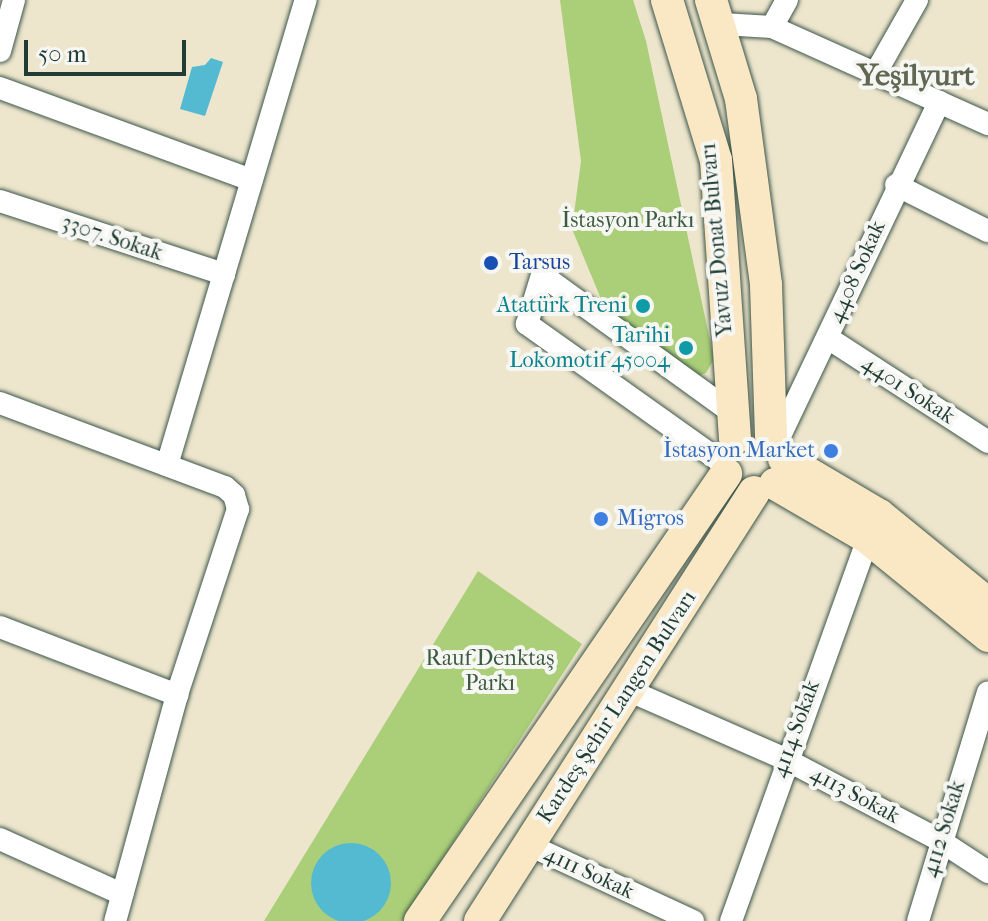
<!DOCTYPE html>
<meta charset="utf-8">
<style>
body{margin:0}
#map{position:relative;width:988px;height:921px;overflow:hidden;background:#ede6cd;font-family:"IM FELL French Canon",serif}
div>[style]{position:absolute}
[style*='--x']{left:calc(var(--x)*1px);top:calc(var(--y)*1px);width:calc(var(--w)*1px);rotate:calc(var(--a)*1deg)}
.green>*{inset:0;background:#abcf78}
.water>*{inset:0;background:#53bad2}
.round{border-radius:50%}
.roads{filter:drop-shadow(0 0 2px #3e564b) drop-shadow(0 0 2px #3e564b)}
.street>*{height:22px;margin:-11px;padding:0 11px;transform-origin:11px;border-radius:11px;background:#fff}
.secondary>*{height:32px;margin:-16px;padding:0 16px;transform-origin:16px;border-radius:16px;background:#fae7c3}
.dots>*{width:22px;height:22px;translate:-50% -50%;box-sizing:border-box;border:4px solid #f6f6f2;border-radius:50%}
span{translate:-50% -50%;white-space:nowrap;text-align:center;line-height:1.15;-webkit-text-stroke:8px #f6f6f2;paint-order:stroke}
.park-label{font-size:22px;color:#3b5a42}
.street-label{font-size:22px;color:#1f3d34}
.transit-label{font-size:22px;color:#164399}
.left{translate:0 -50%;text-align:left}
.culture-label{font-size:22px;color:#0d838f}
.right{translate:-100% -50%;text-align:right}
.shop-label{font-size:22px;color:#366cbe}
.district-label{font-size:30px;color:#5f6651;font-weight:700}
.scale{position:absolute;left:24px;top:40px;width:162px;height:36px;box-sizing:border-box;border:4px solid #1f3d34;border-top:0;padding-left:10px;font-size:24px;line-height:28px;white-space:nowrap;color:#1f3d34;-webkit-text-stroke:6px #f6f6f2;paint-order:stroke}
</style>
<div id="map">
<div class="green">
<div style="clip-path:polygon(560px 0,633px 0,646px 41px,714px 359px,706px 373px,693px 378px,606px 311px,572px 229px,581px 161px)"></div>
<div style="clip-path:polygon(478px 571px,582px 644px,402px 921px,264px 921px)"></div>
</div>
<div class="water">
<div style="clip-path:polygon(211px 58px,223px 62px,205px 116px,180px 109px,192px 67px,205px 65px)"></div>
<div class="round" style="left:311px;top:843px;width:80px;height:80px"></div>
</div>
<div class="roads">
<div class="street">
<div style="--x:722;--y:24;--w:50;--a:3.4"></div>
<div style="--x:772;--y:27;--w:237;--a:24.2"></div>
<div style="--x:772;--y:27;--w:31;--a:-61"></div>
<div style="--x:0;--y:51;--w:53;--a:-74.6"></div>
<div style="--x:875;--y:74;--w:85;--a:-60.4"></div>
<div style="--x:0;--y:88;--w:268;--a:20.1"></div>
<div style="--x:896;--y:185;--w:103;--a:26.6"></div>
<div style="--x:0;--y:201;--w:236;--a:18.1"></div>
<div style="--x:828;--y:338;--w:191;--a:33"></div>
<div style="--x:0;--y:403;--w:240;--a:20.5"></div>
<div style="--x:225;--y:487;--w:12;--a:42"></div>
<div style="--x:234;--y:495;--w:15;--a:74"></div>
<div style="--x:238;--y:509;--w:196;--a:108.2"></div>
<div style="--x:177;--y:695;--w:234;--a:105.3"></div>
<div style="--x:777;--y:442;--w:377;--a:-64.5"></div>
<div style="--x:724;--y:464;--w:242;--a:-144.6"></div>
<div style="--x:527;--y:324;--w:51;--a:-73"></div>
<div style="--x:542;--y:275;--w:232;--a:35.9"></div>
<div style="--x:167;--y:465;--w:485;--a:-73.4"></div>
<div style="--x:0;--y:627;--w:190;--a:21"></div>
<div style="--x:628;--y:690;--w:171;--a:23.7"></div>
<div style="--x:785;--y:759;--w:174;--a:27.7"></div>
<div style="--x:939;--y:840;--w:59;--a:33.1"></div>
<div style="--x:0;--y:839;--w:134;--a:24.3"></div>
<div style="--x:529;--y:845;--w:181;--a:24.9"></div>
<div style="--x:731;--y:921;--w:407;--a:-70.3"></div>
<div style="--x:918;--y:921;--w:239;--a:-73"></div>
</div>
<div class="secondary">
<div style="--x:667;--y:0;--w:167;--a:73"></div>
<div style="--x:716;--y:160;--w:279;--a:86.1"></div>
<div style="--x:711;--y:0;--w:103;--a:73.1"></div>
<div style="--x:741;--y:99;--w:188;--a:82.3"></div>
<div style="--x:766;--y:285;--w:152;--a:88.1"></div>
<div style="--x:784;--y:459;--w:110;--a:30.5"></div>
<div style="--x:879;--y:515;--w:141;--a:39.2"></div>
<div style="--x:775;--y:484;--w:108;--a:30.1"></div>
<div style="--x:868;--y:538;--w:155;--a:39.2"></div>
<div style="--x:420;--y:921;--w:542;--a:-55.61"></div>
<div style="--x:480;--y:921;--w:509;--a:-57.43"></div>
</div>
</div>
<div class="dots">
<div style="left:491px;top:263px;background:#1a4fb4"></div>
<div style="left:643px;top:306px;background:#0f9aa8"></div>
<div style="left:686px;top:348px;background:#0f9aa8"></div>
<div style="left:831px;top:451px;background:#3f7fe0"></div>
<div style="left:601px;top:519px;background:#3f7fe0"></div>
</div>
<div class="park-label">
<span style="left:628px;top:221px">İstasyon Parkı</span>
<span style="left:490px;top:671px">Rauf Denktaş<br>Parkı</span>
</div>
<div class="street-label">
<span style="left:112px;top:238px;rotate:18deg">3307. Sokak</span>
<span style="left:717px;top:240px;rotate:-95deg">Yavuz Donat Bulvarı</span>
<span style="left:857px;top:272px;rotate:-66deg">4408 Sokak</span>
<span style="left:908px;top:390px;rotate:33deg">4401 Sokak</span>
<span style="left:617px;top:707px;rotate:-57deg">Kardeş Şehir Langen Bulvarı</span>
<span style="left:796px;top:729px;rotate:-70deg">4114 Sokak</span>
<span style="left:855px;top:795px;rotate:28deg">4113 Sokak</span>
<span style="left:944px;top:829px;rotate:-73deg">4112 Sokak</span>
<span style="left:589px;top:873px;rotate:25deg">4111 Sokak</span>
</div>
<div class="transit-label">
<span class="left" style="left:509px;top:263px">Tarsus</span>
</div>
<div class="culture-label">
<span class="right" style="left:627px;top:306px">Atatürk Treni</span>
<span class="right" style="left:670px;top:348px">Tarihi<br>Lokomotif 45004</span>
</div>
<div class="shop-label">
<span class="right" style="left:815px;top:451px">İstasyon Market</span>
<span class="left" style="left:617px;top:519px">Migros</span>
</div>
<div class="district-label">
<span style="left:916px;top:76px">Yeşilyurt</span>
</div>
<div class="scale">50 m</div>
</div>
